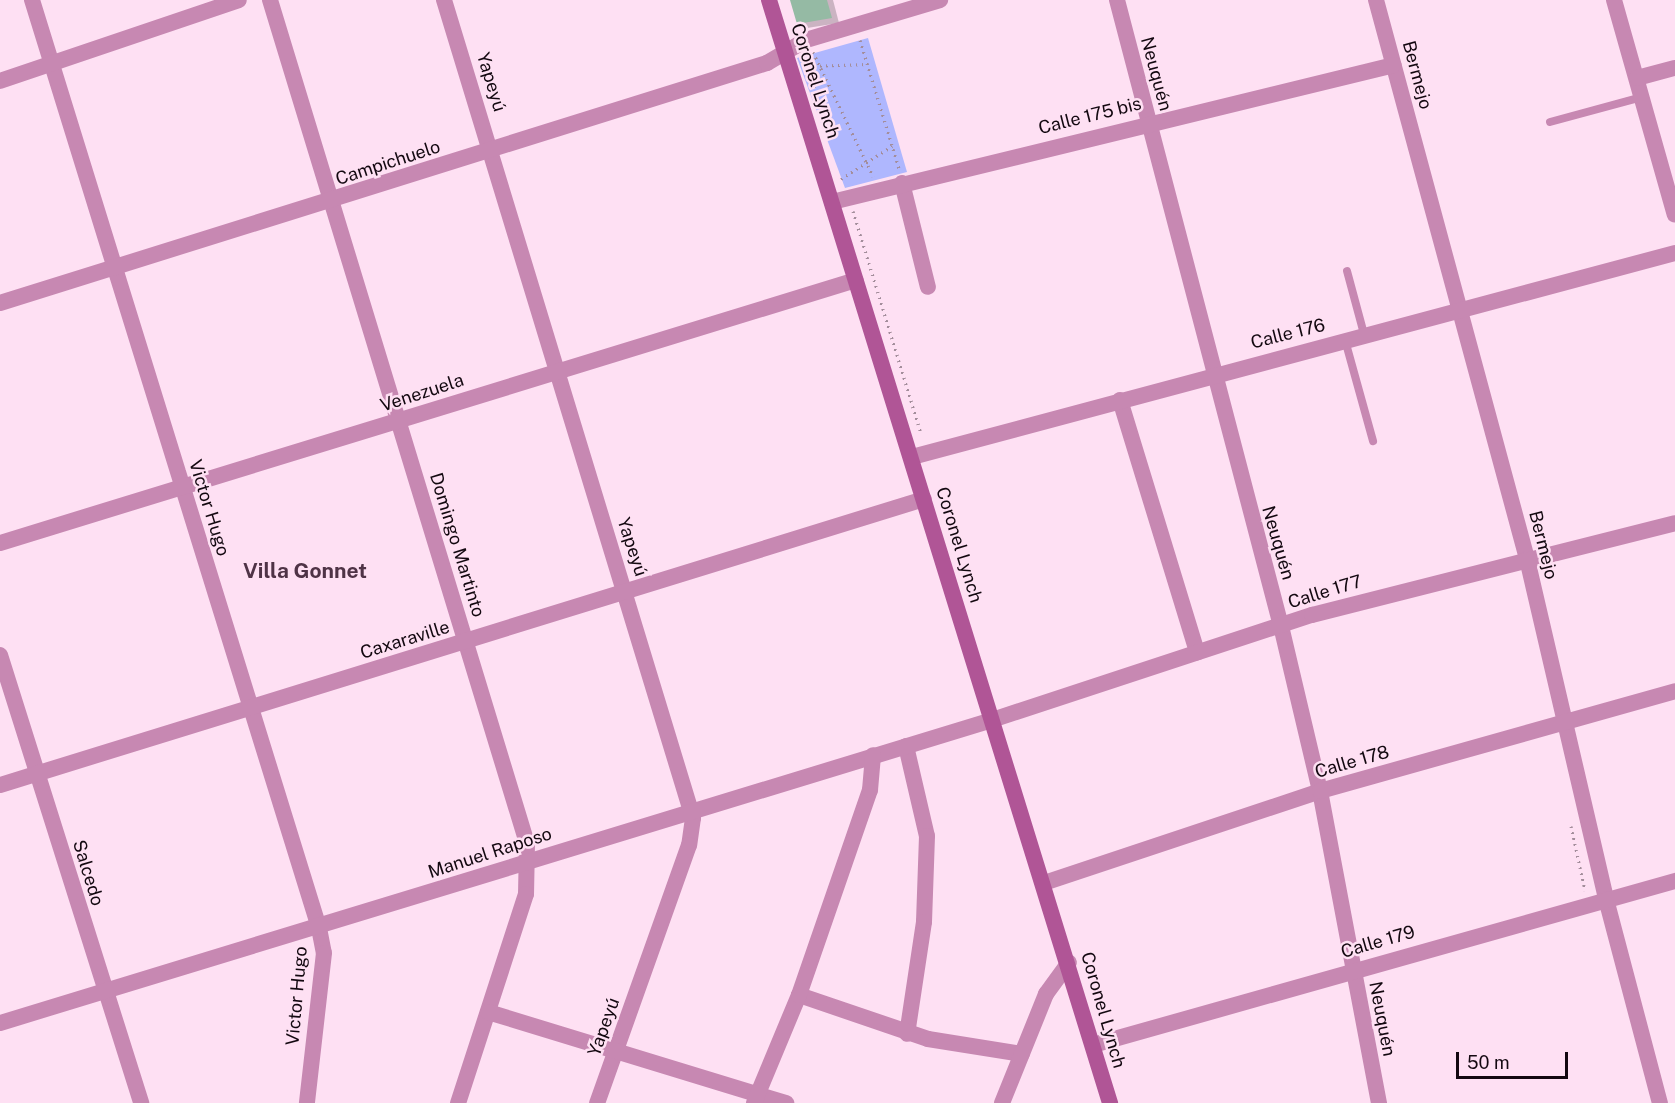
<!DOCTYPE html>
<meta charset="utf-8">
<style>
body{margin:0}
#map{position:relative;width:1675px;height:1103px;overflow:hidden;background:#fee0f3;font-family:"Public Sans",sans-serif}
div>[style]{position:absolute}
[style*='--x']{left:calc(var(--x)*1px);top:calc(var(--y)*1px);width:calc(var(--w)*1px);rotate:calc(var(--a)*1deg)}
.green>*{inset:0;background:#afb7fe}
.shadow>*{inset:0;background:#0003}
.building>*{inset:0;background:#95baa4}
.path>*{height:3px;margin-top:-1.5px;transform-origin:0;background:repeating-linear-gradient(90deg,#a38d9b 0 1.5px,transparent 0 6px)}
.service>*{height:8px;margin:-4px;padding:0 4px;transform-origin:4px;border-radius:4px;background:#c788b2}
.minor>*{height:16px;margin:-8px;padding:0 8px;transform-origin:8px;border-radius:8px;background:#c788b2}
.secondary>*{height:16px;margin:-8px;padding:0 8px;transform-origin:8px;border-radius:8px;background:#b05596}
span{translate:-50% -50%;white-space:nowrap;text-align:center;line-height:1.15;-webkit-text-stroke:5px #fee0f3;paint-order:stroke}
.street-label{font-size:18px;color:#130810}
.quarter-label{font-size:21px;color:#4f3346;font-weight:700}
.scale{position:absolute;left:1456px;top:1052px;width:112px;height:27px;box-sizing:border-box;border:3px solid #130810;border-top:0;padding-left:8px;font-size:18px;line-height:21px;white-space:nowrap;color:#130810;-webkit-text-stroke:4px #fee0f3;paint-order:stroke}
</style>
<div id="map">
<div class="green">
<div style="clip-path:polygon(868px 38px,907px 172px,845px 188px,797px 58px)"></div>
</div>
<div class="shadow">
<div style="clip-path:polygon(792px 0,833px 0,839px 23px,807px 28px,798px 23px)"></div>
</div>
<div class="building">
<div style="clip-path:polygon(790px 0,827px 0,832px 18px,797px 24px)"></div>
</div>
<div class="path">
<div style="--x:860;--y:40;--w:134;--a:73.1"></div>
<div style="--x:813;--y:52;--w:138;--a:64.2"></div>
<div style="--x:805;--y:58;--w:74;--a:72.8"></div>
<div style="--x:808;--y:66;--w:59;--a:-1.9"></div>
<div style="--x:841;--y:179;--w:61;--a:-32.9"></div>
<div style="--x:853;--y:211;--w:232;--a:73"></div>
<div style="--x:1571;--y:826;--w:66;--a:77.7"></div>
</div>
<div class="service">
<div style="--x:1550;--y:122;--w:95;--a:-15.2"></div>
<div style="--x:1347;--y:271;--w:65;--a:74.9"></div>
<div style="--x:1345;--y:340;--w:105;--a:74.5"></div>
</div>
<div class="minor">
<div style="--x:32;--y:0;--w:971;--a:72.81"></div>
<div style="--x:319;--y:928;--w:25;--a:79"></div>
<div style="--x:324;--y:953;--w:151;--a:96.5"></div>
<div style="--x:270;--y:0;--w:881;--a:73.05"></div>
<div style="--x:527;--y:843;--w:51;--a:91.1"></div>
<div style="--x:526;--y:894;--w:220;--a:108"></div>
<div style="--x:444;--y:0;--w:855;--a:73.07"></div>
<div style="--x:693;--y:818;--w:27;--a:98"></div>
<div style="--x:689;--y:845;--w:274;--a:109.6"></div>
<div style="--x:1117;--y:0;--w:647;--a:75.32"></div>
<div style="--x:1281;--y:626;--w:170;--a:76.7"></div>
<div style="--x:1320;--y:791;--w:318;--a:79.3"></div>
<div style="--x:1376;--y:0;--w:579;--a:74.88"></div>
<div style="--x:1527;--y:559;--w:349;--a:76.9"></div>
<div style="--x:1606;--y:899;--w:211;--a:75.2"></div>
<div style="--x:1614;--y:0;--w:223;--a:74.2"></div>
<div style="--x:1637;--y:78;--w:39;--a:-15"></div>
<div style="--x:0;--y:81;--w:252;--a:-18.7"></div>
<div style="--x:902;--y:183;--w:107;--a:76"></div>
<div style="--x:832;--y:202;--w:578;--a:-13.7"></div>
<div style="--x:0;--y:303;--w:804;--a:-17.38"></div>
<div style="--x:767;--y:63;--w:45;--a:-30.5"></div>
<div style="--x:806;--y:40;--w:140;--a:-16.6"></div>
<div style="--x:1120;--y:400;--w:264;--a:73"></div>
<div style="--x:912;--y:457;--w:790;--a:-14.97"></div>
<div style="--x:0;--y:543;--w:895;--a:-17.08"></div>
<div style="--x:0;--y:655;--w:470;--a:72.5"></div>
<div style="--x:906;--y:746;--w:92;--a:76.9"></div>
<div style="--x:927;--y:836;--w:86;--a:92"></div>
<div style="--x:924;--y:922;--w:113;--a:98.6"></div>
<div style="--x:0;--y:785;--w:967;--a:-17.2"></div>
<div style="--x:1044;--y:883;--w:291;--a:-18.4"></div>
<div style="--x:1320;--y:791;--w:369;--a:-15.7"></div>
<div style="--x:799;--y:995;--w:136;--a:18.8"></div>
<div style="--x:928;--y:1039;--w:95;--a:9.1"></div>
<div style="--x:488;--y:1012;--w:312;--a:17"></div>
<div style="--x:0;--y:1023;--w:1037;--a:-16.98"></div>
<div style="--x:992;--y:720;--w:337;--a:-18.2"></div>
<div style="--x:1312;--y:615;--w:374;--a:-14.2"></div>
<div style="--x:1093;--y:1045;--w:605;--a:-15.74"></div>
<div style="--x:754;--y:1103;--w:117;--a:-67.4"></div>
<div style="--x:799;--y:995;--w:217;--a:-70.9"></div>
<div style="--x:870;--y:790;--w:35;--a:-85"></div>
<div style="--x:1002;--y:1103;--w:118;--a:-68"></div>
<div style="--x:1046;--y:994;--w:39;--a:-54"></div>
</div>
<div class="secondary">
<div style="--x:769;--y:0;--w:1155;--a:72.82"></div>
</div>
<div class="street-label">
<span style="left:1156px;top:74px;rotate:75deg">Neuquén</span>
<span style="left:1417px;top:75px;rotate:75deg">Bermejo</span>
<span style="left:815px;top:81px;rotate:72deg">Coronel Lynch</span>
<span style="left:491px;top:82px;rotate:73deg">Yapeyú</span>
<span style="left:1090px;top:116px;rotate:-14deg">Calle 175 bis</span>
<span style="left:388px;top:163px;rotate:-18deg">Campichuelo</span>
<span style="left:1288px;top:334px;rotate:-14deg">Calle 176</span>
<span style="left:422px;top:393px;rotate:-18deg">Venezuela</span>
<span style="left:209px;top:508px;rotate:73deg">Victor Hugo</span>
<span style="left:1278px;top:543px;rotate:74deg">Neuquén</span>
<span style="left:457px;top:545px;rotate:73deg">Domingo Martinto</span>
<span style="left:959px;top:545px;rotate:73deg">Coronel Lynch</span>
<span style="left:1543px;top:545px;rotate:76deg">Bermejo</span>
<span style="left:632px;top:547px;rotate:72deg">Yapeyú</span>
<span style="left:1325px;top:592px;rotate:-17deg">Calle 177</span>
<span style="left:405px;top:640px;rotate:-17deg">Caxaraville</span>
<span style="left:1352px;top:762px;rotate:-16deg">Calle 178</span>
<span style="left:490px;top:853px;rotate:-18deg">Manuel Raposo</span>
<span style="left:88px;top:873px;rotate:73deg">Salcedo</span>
<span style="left:1378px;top:942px;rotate:-16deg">Calle 179</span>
<span style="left:297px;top:996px;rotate:-85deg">Victor Hugo</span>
<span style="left:1103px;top:1010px;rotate:74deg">Coronel Lynch</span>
<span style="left:1382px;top:1019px;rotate:79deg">Neuquén</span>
<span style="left:604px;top:1027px;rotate:-70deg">Yapeyú</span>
</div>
<div class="quarter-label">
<span style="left:305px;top:571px">Villa Gonnet</span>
</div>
<div class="scale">50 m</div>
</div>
